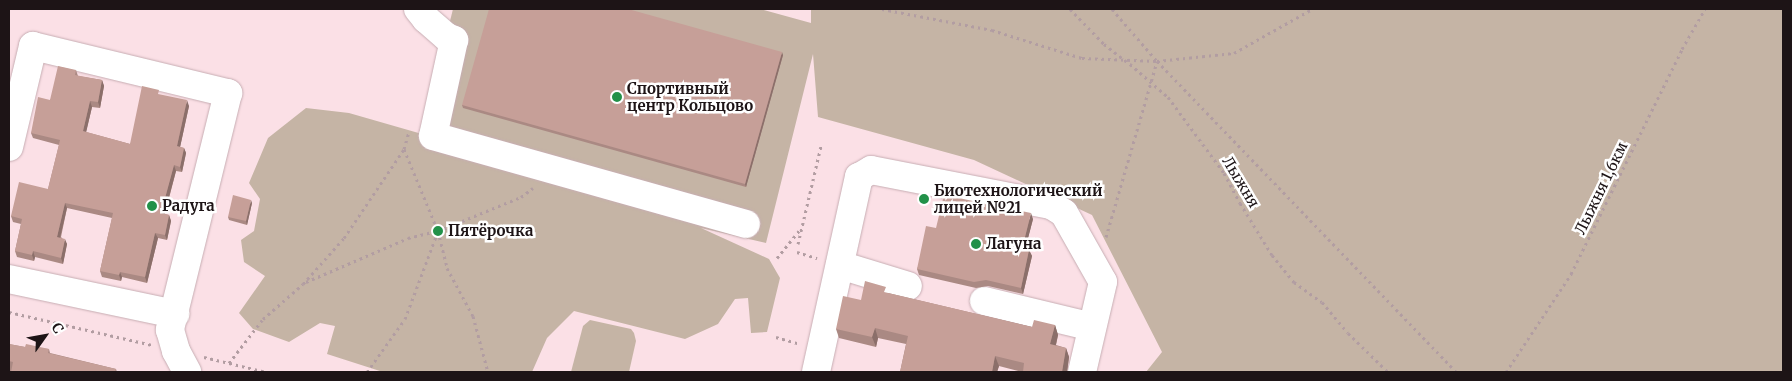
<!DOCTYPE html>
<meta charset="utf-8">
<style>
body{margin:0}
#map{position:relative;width:1792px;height:381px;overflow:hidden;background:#fbe0e6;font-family:Merriweather,serif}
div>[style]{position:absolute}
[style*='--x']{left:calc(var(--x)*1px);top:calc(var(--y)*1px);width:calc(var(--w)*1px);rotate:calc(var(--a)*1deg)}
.green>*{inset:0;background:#c5b4a5}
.path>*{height:3px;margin-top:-1.5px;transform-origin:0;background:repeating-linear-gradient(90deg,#b29da2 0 2.5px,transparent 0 6.5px)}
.roads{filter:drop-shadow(0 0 1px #c7adb3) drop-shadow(0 0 1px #c7adb3)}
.minor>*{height:28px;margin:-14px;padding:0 14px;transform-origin:14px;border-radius:14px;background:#fff}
.wall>*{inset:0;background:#aa8983}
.shaded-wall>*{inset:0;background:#8b6f6a}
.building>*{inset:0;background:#c69f98}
.dots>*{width:14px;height:14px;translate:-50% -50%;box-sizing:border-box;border:2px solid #fff;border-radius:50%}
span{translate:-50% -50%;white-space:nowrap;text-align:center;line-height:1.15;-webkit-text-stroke:5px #fff;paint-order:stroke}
.poi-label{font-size:15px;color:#1d1416;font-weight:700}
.left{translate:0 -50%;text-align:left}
.street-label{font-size:15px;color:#1d1416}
.frame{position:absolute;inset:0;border:10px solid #1d1416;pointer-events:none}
.north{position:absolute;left:20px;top:311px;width:50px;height:50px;-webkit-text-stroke:4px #fff;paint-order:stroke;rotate:58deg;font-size:14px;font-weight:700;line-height:20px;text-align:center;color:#1d1416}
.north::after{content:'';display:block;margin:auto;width:18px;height:22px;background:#1d1416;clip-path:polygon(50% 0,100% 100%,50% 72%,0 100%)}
</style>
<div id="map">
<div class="green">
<div style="clip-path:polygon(453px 9px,760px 9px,811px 23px,811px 9px,1783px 9px,1783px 372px,1146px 372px,1162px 352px,1092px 215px,974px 160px,818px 117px,813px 54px,766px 243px,701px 228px,769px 259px,780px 278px,767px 332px,751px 333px,748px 298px,735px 299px,718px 324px,685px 339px,574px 311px,547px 338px,532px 372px,383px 372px,327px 354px,335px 326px,320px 323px,289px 342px,253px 329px,239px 313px,265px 276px,244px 262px,241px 240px,254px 231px,260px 199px,249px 183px,268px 138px,306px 108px,349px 113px,422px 134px)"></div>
<div style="clip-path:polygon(590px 320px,631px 329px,634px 333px,636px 341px,629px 372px,571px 372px,583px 326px)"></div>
</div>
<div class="path">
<div style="--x:882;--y:9;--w:112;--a:10.8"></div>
<div style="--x:992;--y:30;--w:94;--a:17.3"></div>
<div style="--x:1082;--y:58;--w:75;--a:2.3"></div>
<div style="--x:1070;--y:9;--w:49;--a:45.8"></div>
<div style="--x:1104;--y:44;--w:33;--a:38"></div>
<div style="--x:1130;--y:64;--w:50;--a:41"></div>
<div style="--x:1168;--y:97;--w:94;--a:53.6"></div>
<div style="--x:1224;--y:173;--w:34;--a:62"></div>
<div style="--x:1240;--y:203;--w:61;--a:58.4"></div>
<div style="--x:1272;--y:255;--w:35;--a:51"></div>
<div style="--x:1294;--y:282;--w:34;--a:36"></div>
<div style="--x:1322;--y:302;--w:40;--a:50"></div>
<div style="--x:1348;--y:333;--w:56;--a:44.3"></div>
<div style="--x:1112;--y:9;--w:69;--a:49.1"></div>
<div style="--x:1157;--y:61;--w:431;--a:46.1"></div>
<div style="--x:404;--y:149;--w:89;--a:67.5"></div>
<div style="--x:438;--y:231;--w:38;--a:76"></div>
<div style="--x:447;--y:268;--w:55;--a:61.6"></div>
<div style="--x:473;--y:316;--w:58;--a:75"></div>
<div style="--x:1106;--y:237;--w:183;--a:-73.8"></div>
<div style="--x:1157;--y:61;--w:77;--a:-5.9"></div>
<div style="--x:1234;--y:53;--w:90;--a:-29.4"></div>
<div style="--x:798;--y:244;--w:101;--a:-76.8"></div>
<div style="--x:797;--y:252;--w:21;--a:17"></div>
<div style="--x:777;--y:258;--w:36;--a:-51"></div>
<div style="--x:306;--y:282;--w:111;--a:-23.3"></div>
<div style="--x:408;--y:238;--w:30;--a:-14"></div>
<div style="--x:9;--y:312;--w:147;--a:13"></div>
<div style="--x:776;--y:337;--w:25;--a:16"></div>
<div style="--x:204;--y:357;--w:64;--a:13.6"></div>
<div style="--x:229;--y:363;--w:56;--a:-52.3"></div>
<div style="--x:263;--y:319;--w:53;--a:-41.2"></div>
<div style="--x:303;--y:284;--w:62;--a:-48.3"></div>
<div style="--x:344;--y:238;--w:107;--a:-56"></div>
<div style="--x:404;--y:149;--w:18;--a:-74"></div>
<div style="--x:367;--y:372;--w:65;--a:-54.4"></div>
<div style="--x:405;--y:319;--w:94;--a:-69.4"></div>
<div style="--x:438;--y:231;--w:90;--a:-22.3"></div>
<div style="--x:521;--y:197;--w:15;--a:-37"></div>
<div style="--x:1506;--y:372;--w:118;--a:-56.4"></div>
<div style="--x:1571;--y:274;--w:251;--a:-63.7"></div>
<div style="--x:1682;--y:49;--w:46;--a:-60.1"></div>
</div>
<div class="roads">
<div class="minor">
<div style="--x:418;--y:9;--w:13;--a:51"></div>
<div style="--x:426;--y:19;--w:28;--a:41"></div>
<div style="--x:447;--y:37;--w:8;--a:23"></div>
<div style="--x:454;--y:40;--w:98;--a:102.3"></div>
<div style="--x:433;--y:136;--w:325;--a:15.7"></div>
<div style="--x:9;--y:147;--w:104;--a:-76.6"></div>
<div style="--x:33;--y:46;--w:201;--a:13.6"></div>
<div style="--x:228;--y:93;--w:244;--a:103.8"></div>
<div style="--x:170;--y:330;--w:22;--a:74"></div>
<div style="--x:176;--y:351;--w:24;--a:62"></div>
<div style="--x:840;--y:265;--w:71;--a:17.2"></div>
<div style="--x:9;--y:279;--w:170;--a:11.9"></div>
<div style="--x:984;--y:301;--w:111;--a:13.5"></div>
<div style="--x:816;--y:372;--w:200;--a:-77.6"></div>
<div style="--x:859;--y:177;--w:14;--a:-30"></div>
<div style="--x:871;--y:170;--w:183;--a:11"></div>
<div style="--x:1051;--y:205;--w:15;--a:32"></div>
<div style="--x:1064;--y:213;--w:79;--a:60.5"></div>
<div style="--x:1103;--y:282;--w:92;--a:103.1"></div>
</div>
</div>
<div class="wall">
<div style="clip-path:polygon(783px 55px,746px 187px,463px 108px,462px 105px)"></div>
<div style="clip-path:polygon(76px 70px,78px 76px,102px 80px,104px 86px,100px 108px,92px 107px,86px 132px,130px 144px,161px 95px,189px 106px,180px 147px,184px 148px,186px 153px,182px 172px,176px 171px,165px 214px,169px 215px,171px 221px,167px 240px,158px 238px,147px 283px,122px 277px,121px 281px,102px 277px,100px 271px,112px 218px,67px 208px,61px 237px,67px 244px,63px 264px,35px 257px,34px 261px,17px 257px,15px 251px,21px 224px,13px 222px,11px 216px,48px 189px,59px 145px,33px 138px,31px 133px,50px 100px)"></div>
<div style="clip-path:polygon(252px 203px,247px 225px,229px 220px,228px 217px)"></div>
<div style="clip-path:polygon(1033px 219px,1025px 249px,1029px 250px,1032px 256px,1023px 294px,988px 286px,976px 288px,919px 275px,917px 269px,936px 228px)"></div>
<div style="clip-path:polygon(888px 293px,1032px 327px,1055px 325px,1058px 335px,1056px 345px,1066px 348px,1069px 357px,1067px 372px,1022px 372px,999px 366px,997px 372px,900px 372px,906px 344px,878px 338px,876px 347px,839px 338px,836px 329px)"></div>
<div style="clip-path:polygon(9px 344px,25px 347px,49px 349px,50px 353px,116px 369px,117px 372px,11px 372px,11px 371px,9px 371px)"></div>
</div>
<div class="shaded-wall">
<div style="clip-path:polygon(782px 52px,783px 55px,746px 187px,745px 184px)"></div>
<div style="clip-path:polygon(102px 80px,104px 86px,100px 108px,98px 102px)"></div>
<div style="clip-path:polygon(187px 100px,189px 106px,179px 152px,177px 146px)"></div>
<div style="clip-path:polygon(90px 101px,92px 107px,85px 137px,83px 131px)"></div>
<div style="clip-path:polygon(184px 148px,186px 153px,182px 172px,180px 167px)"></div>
<div style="clip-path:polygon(174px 165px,176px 171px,163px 219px,161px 213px)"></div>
<div style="clip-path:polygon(251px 200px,252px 203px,247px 225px,246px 221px)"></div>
<div style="clip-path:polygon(65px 203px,67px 208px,59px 242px,57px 237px)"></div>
<div style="clip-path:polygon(1031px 213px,1033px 219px,1024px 254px,1022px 249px)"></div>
<div style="clip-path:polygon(169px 215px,171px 221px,167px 240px,165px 235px)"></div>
<div style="clip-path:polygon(155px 233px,158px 238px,147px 283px,145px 277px)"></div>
<div style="clip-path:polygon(65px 239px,67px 244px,63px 264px,61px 258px)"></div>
<div style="clip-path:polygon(1029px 250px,1032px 256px,1023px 294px,1021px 288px)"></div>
<div style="clip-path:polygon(33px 251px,35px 257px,34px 261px,32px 255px)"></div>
<div style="clip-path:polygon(120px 272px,122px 277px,121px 281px,119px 275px)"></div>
<div style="clip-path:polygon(1055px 325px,1058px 335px,1054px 353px,1050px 344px)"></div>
<div style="clip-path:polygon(875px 328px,878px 338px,876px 347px,872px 337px)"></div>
<div style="clip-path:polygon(1066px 348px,1069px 357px,1067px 372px,1062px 372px)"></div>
<div style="clip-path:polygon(995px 356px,999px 366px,997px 372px,992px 372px)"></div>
</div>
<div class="building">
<div style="clip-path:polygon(489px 9px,628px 9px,782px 52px,745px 184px,462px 105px)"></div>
<div style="clip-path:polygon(58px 66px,76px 70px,75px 75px,102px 80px,98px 102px,90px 101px,83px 131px,130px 144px,142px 86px,159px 90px,158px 94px,187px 100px,177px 146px,184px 148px,180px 167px,174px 165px,161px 213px,169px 215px,165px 235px,155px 233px,145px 277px,120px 272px,119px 275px,100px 271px,113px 213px,65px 203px,57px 237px,65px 239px,61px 258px,33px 251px,32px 255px,15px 251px,22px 219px,11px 216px,19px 182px,48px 189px,60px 140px,31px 133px,38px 97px,50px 100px)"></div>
<div style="clip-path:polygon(233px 195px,251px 200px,246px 221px,228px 217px)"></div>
<div style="clip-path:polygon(944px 195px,1031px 213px,1022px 249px,1029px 250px,1021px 288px,986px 280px,974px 282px,917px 269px,926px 226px,936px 228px)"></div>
<div style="clip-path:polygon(865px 281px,886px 287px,884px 292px,1032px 327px,1034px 320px,1055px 325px,1050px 344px,1066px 348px,1062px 372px,1023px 372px,1024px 363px,995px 356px,992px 372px,900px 372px,908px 336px,875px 328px,872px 337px,836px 329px,843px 296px,861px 300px)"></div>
<div style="clip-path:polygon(9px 344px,25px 347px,26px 344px,49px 349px,48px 353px,116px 369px,115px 372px,11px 372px,13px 362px,9px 361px)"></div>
</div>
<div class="dots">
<div style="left:617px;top:97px;background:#229149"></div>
<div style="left:924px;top:199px;background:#229149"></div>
<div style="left:152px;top:206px;background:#229149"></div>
<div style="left:438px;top:231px;background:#229149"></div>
<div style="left:976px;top:244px;background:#229149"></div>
</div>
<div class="poi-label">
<span class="left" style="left:627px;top:97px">Спортивный<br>центр Кольцово</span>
<span class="left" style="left:934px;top:199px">Биотехнологический<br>лицей №21</span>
<span class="left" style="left:162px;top:206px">Радуга</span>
<span class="left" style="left:448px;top:231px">Пятёрочка</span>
<span class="left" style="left:986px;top:244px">Лагуна</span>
</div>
<div class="street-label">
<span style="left:1241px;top:182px;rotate:59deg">Лыжня</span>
<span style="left:1601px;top:188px;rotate:-64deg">Лыжня 1,6км</span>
</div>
<div class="frame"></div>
<div class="north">С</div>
</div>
